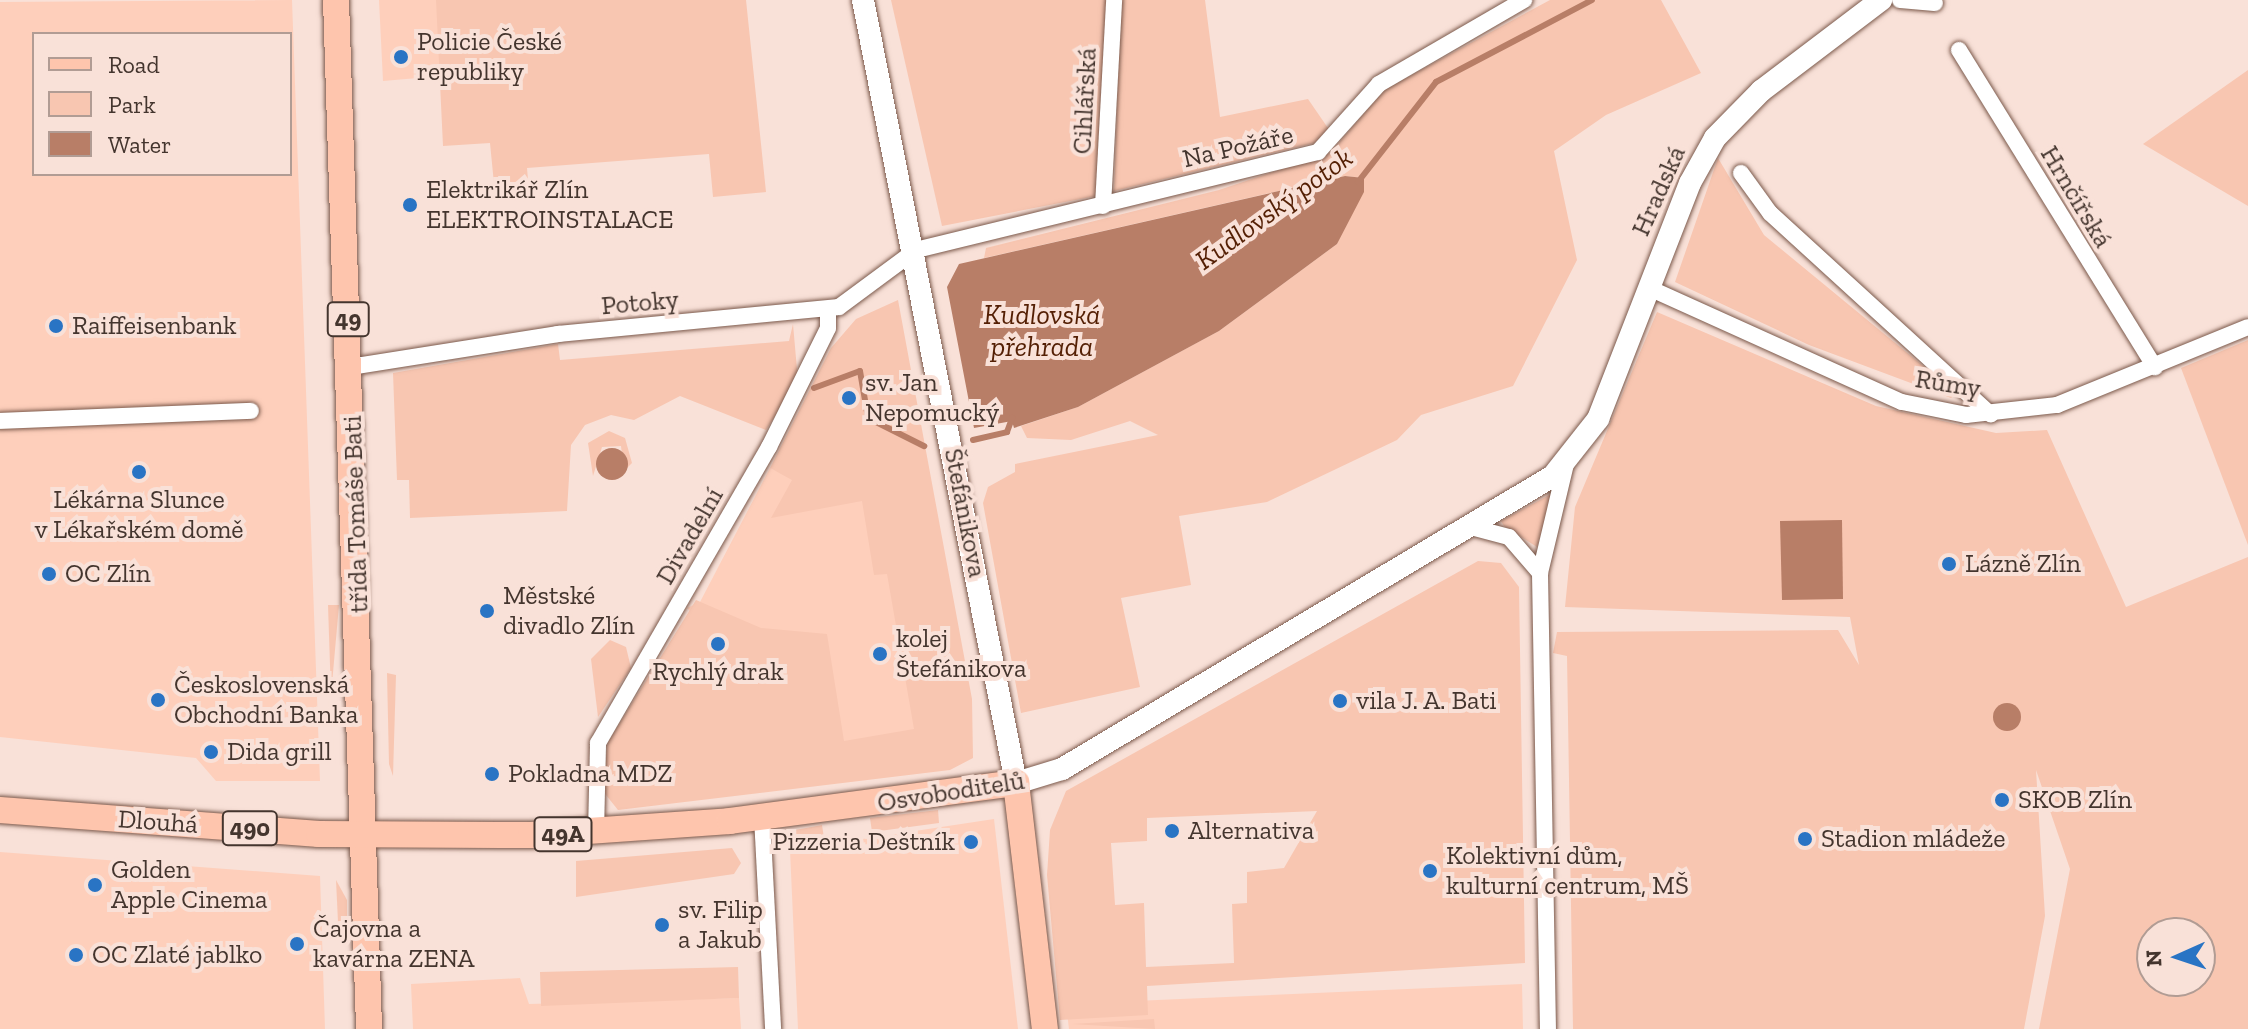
<!DOCTYPE html>
<meta charset="utf-8">
<style>
body{margin:0}
#map{position:relative;width:2248px;height:1029px;overflow:hidden;background:#f9e1d8;font-family:"Zilla Slab",serif}
div>[style]{position:absolute}
[style*='--x']{left:calc(var(--x)*1px);top:calc(var(--y)*1px);width:calc(var(--w)*1px);rotate:calc(var(--a)*1deg)}
.built>*{inset:0;background:#fecfbb}
.green>*{inset:0;background:#f8c6b1}
.water>*{inset:0;background:#b87e67}
.round{border-radius:50%}
.stream>*{height:6px;margin:-3px;padding:0 3px;transform-origin:3px;border-radius:3px;background:#b87e67}
.roads{filter:drop-shadow(0 0 2px #7b594b) drop-shadow(0 0 2px #7b594b)}
.minor>*{height:16px;margin:-8px;padding:0 8px;transform-origin:8px;border-radius:8px;background:#fff}
.tertiary>*{height:22px;margin:-11px;padding:0 11px;transform-origin:11px;border-radius:11px;background:#fff}
.primary>*{height:26px;margin:-13px;padding:0 13px;transform-origin:13px;border-radius:13px;background:#fec5ad}
.dots>*{width:22px;height:22px;translate:-50% -50%;box-sizing:border-box;border:4px solid #f9e1d8;border-radius:50%}
span{translate:-50% -50%;white-space:nowrap;text-align:center;line-height:1.15;-webkit-text-stroke:8px #f9e1d8;paint-order:stroke}
.shield-label span{padding:2px 6px;background:#f9e1d8;border:2px solid;border-radius:6px;-webkit-text-stroke-width:0}
.shield-label{font-size:24px;color:#44352e;font-weight:700}
.poi-label{font-size:26px;color:#44352e}
.left{translate:0 -50%;text-align:left}
.right{translate:-100% -50%;text-align:right}
.street-label{font-size:26px;color:#44352e}
.water-label{font-size:28px;color:#541f04;font-style:italic}
.legend{position:absolute;left:32px;top:32px;width:260px;height:144px;box-sizing:border-box;background:#f9e1d8;border:2px solid #b19c94;margin:0;padding:10px 14px;list-style:none;font-size:24px;color:#44352e}
.legend li{display:flex;align-items:center;gap:16px;height:40px}
.legend b{width:40px;border:2px solid #b19c94}
.north{position:absolute;left:2136px;top:917px;width:80px;height:80px;box-sizing:border-box;background:#f9e1d8;border:2px solid #b19c94;border-radius:50%;rotate:267deg;font-size:22px;font-weight:700;line-height:32px;text-align:center;color:#44352e}
.north::after{content:'';display:block;margin:auto;width:28px;height:36px;background:#2974c4;clip-path:polygon(50% 0,100% 100%,50% 72%,0 100%)}
</style>
<div id="map">
<div class="built">
<div style="clip-path:polygon(evenodd,292px 0,320px 781px,216px 781px,196px 758px,0 737px,0 2px,292px 0,34px 34px,290px 34px,290px 174px,34px 174px,34px 34px)"></div>
<div style="clip-path:polygon(379px 0,460px 0,464px 74px,383px 81px)"></div>
<div style="clip-path:polygon(881px 461px,933px 739px,832px 761px,687px 608px,700px 602px,770px 468px,800px 482px)"></div>
<div style="clip-path:polygon(994px 819px,1018px 1029px,798px 1029px,790px 850px)"></div>
<div style="clip-path:polygon(0 852px,320px 876px,325px 1029px,0 1029px)"></div>
<div style="clip-path:polygon(520px 978px,529px 1004px,739px 998px,741px 1029px,413px 1029px,411px 984px)"></div>
<div style="clip-path:polygon(1522px 984px,1523px 1029px,1069px 1029px,1066px 1004px)"></div>
</div>
<div class="green">
<div style="clip-path:polygon(436px 0,746px 0,766px 192px,713px 197px,709px 154px,527px 168px,529px 191px,495px 194px,490px 143px,443px 146px)"></div>
<div style="clip-path:polygon(891px 0,1109px 0,1096px 196px,942px 226px)"></div>
<div style="clip-path:polygon(1121px 0,1205px 0,1220px 117px,1308px 99px,1330px 131px,1314px 143px,1114px 191px)"></div>
<div style="clip-path:polygon(1550px 0,1661px 0,1701px 73px,1606px 115px,1554px 151px,1577px 260px,1513px 386px,1421px 415px,1397px 440px,1267px 502px,1179px 516px,1191px 585px,1121px 598px,1140px 687px,1021px 713px,983px 503px,988px 487px,1015px 472px,1015px 464px,1158px 435px,1130px 421px,1071px 440px,1027px 438px,1021px 426px,1078px 407px,1219px 331px,1337px 244px,1364px 178px,1345px 176px,984px 258px,986px 248px,1219px 190px,1330px 153px,1384px 90px)"></div>
<div style="clip-path:polygon(2248px 70px,2248px 206px,2143px 144px)"></div>
<div style="clip-path:polygon(1718px 158px,1764px 235px,1956px 393px,1951px 398px,1809px 345px,1675px 282px)"></div>
<div style="clip-path:polygon(898px 300px,972px 699px,973px 758px,950px 770px,618px 810px,602px 790px,608px 742px,696px 600px,761px 628px,827px 634px,844px 741px,914px 729px,887px 574px,874px 575px,862px 501px,771px 518px,792px 480px,770px 468px,831px 348px,856px 319px)"></div>
<div style="clip-path:polygon(evenodd,1657px 312px,1876px 406px,1996px 433px,2047px 430px,2126px 607px,2248px 557px,2248px 1029px,2039px 1029px,2070px 869px,2036px 770px,2045px 916px,2024px 1029px,1573px 1029px,1567px 656px,1553px 653px,1557px 632px,1838px 630px,1859px 665px,1850px 617px,1565px 607px,1575px 507px,1657px 312px,2152px 933px,2200px 933px,2200px 981px,2152px 981px,2152px 933px)"></div>
<div style="clip-path:polygon(793px 324px,798px 381px,766px 430px,680px 396px,634px 420px,611px 415px,585px 425px,571px 445px,567px 511px,410px 518px,409px 480px,397px 480px,393px 373px,558px 344px,560px 360px,789px 341px)"></div>
<div style="clip-path:polygon(2248px 340px,2248px 545px,2181px 368px)"></div>
<div style="clip-path:polygon(609px 431px,625px 438px,632px 463px,624px 471px,621px 446px,602px 447px,593px 476px,588px 443px)"></div>
<div style="clip-path:polygon(1553px 493px,1537px 547px,1504px 526px,1501px 521px)"></div>
<div style="clip-path:polygon(evenodd,1478px 561px,1501px 563px,1519px 587px,1525px 963px,1147px 986px,1148px 1015px,1060px 1020px,1047px 875px,1050px 830px,1066px 791px,1478px 561px,1317px 811px,1284px 868px,1247px 872px,1247px 903px,1232px 904px,1234px 963px,1146px 967px,1144px 903px,1115px 905px,1111px 843px,1147px 841px,1147px 818px,1317px 811px)"></div>
<div style="clip-path:polygon(328px 605px,339px 605px,331px 695px)"></div>
<div style="clip-path:polygon(610px 640px,626px 647px,631px 668px,598px 717px,591px 659px)"></div>
<div style="clip-path:polygon(387px 673px,396px 675px,393px 776px,389px 764px)"></div>
<div style="clip-path:polygon(938px 810px,939px 823px,872px 832px,870px 818px)"></div>
<div style="clip-path:polygon(822px 825px,824px 838px,779px 844px,790px 831px)"></div>
<div style="clip-path:polygon(732px 848px,741px 863px,734px 874px,576px 897px,576px 861px)"></div>
<div style="clip-path:polygon(336px 880px,347px 900px,347px 933px,339px 943px)"></div>
<div style="clip-path:polygon(738px 967px,739px 998px,541px 1006px,540px 972px)"></div>
<div style="clip-path:polygon(1154px 1019px,1155px 1029px,1072px 1024px)"></div>
</div>
<div class="water">
<div style="clip-path:polygon(1345px 176px,1364px 178px,1364px 192px,1337px 244px,1219px 331px,1078px 407px,1014px 428px,1012px 421px,974px 428px,947px 287px,959px 264px)"></div>
<div class="round" style="left:596px;top:448px;width:32px;height:32px"></div>
<div style="clip-path:polygon(1842px 520px,1843px 599px,1782px 600px,1780px 521px)"></div>
<div class="round" style="left:1993px;top:703px;width:28px;height:28px"></div>
</div>
<div class="stream">
<div style="--x:1358;--y:182;--w:127;--a:-52"></div>
<div style="--x:1436;--y:82;--w:176;--a:-27.7"></div>
<div style="--x:814;--y:388;--w:49;--a:-20.3"></div>
<div style="--x:860;--y:371;--w:48;--a:80.3"></div>
<div style="--x:868;--y:418;--w:63;--a:26.6"></div>
<div style="--x:973;--y:440;--w:35;--a:-13"></div>
<div style="--x:1007;--y:432;--w:15;--a:-70"></div>
</div>
<div class="roads">
<div class="minor">
<div style="--x:1900;--y:0;--w:35;--a:5"></div>
<div style="--x:1959;--y:50;--w:373;--a:58.3"></div>
<div style="--x:1741;--y:173;--w:49;--a:54.1"></div>
<div style="--x:1770;--y:213;--w:299;--a:42.4"></div>
<div style="--x:1103;--y:206;--w:206;--a:-86.9"></div>
<div style="--x:1649;--y:288;--w:277;--a:24.3"></div>
<div style="--x:1902;--y:402;--w:65;--a:11.5"></div>
<div style="--x:1966;--y:415;--w:92;--a:-6.3"></div>
<div style="--x:2057;--y:405;--w:206;--a:-22.2"></div>
<div style="--x:350;--y:367;--w:211;--a:-9"></div>
<div style="--x:558;--y:334;--w:282;--a:-5.5"></div>
<div style="--x:839;--y:307;--w:96;--a:-36.5"></div>
<div style="--x:916;--y:250;--w:414;--a:-13.7"></div>
<div style="--x:1318;--y:152;--w:91;--a:-48.1"></div>
<div style="--x:1379;--y:84;--w:168;--a:-30.1"></div>
<div style="--x:0;--y:421;--w:251;--a:-2.3"></div>
<div style="--x:1471;--y:527;--w:39;--a:15"></div>
<div style="--x:1509;--y:537;--w:48;--a:49.3"></div>
<div style="--x:1540;--y:573;--w:456;--a:89"></div>
<div style="--x:1540;--y:573;--w:112;--a:-76.6"></div>
<div style="--x:762;--y:817;--w:212;--a:87"></div>
<div style="--x:596;--y:833;--w:90;--a:-88.7"></div>
<div style="--x:598;--y:743;--w:342;--a:-60"></div>
<div style="--x:769;--y:447;--w:133;--a:-63.6"></div>
<div style="--x:828;--y:328;--w:18;--a:-90"></div>
</div>
<div class="tertiary">
<div style="--x:863;--y:0;--w:798;--a:78.94"></div>
<div style="--x:1016;--y:783;--w:48;--a:-16.9"></div>
<div style="--x:1062;--y:769;--w:572;--a:-30.83"></div>
<div style="--x:1553;--y:476;--w:73;--a:-51.7"></div>
<div style="--x:1598;--y:419;--w:253;--a:-68.7"></div>
<div style="--x:1690;--y:183;--w:51;--a:-60.9"></div>
<div style="--x:1715;--y:138;--w:66;--a:-45.6"></div>
<div style="--x:1761;--y:91;--w:151;--a:-37.2"></div>
</div>
<div class="primary">
<div style="--x:336;--y:0;--w:1030;--a:88.16"></div>
<div style="--x:0;--y:810;--w:320;--a:4.3"></div>
<div style="--x:319;--y:834;--w:212;--a:0.3"></div>
<div style="--x:531;--y:835;--w:199;--a:-4"></div>
<div style="--x:730;--y:821;--w:289;--a:-7.6"></div>
<div style="--x:1016;--y:783;--w:248;--a:83.3"></div>
</div>
</div>
<div class="dots">
<div style="left:401px;top:57px;background:#2974c4"></div>
<div style="left:410px;top:205px;background:#2974c4"></div>
<div style="left:56px;top:326px;background:#2974c4"></div>
<div style="left:849px;top:398px;background:#2974c4"></div>
<div style="left:139px;top:472px;background:#2974c4"></div>
<div style="left:1949px;top:564px;background:#2974c4"></div>
<div style="left:49px;top:574px;background:#2974c4"></div>
<div style="left:487px;top:611px;background:#2974c4"></div>
<div style="left:718px;top:644px;background:#2974c4"></div>
<div style="left:880px;top:654px;background:#2974c4"></div>
<div style="left:158px;top:700px;background:#2974c4"></div>
<div style="left:1340px;top:701px;background:#2974c4"></div>
<div style="left:211px;top:752px;background:#2974c4"></div>
<div style="left:492px;top:774px;background:#2974c4"></div>
<div style="left:2002px;top:800px;background:#2974c4"></div>
<div style="left:1172px;top:831px;background:#2974c4"></div>
<div style="left:1805px;top:839px;background:#2974c4"></div>
<div style="left:971px;top:842px;background:#2974c4"></div>
<div style="left:1430px;top:871px;background:#2974c4"></div>
<div style="left:95px;top:885px;background:#2974c4"></div>
<div style="left:662px;top:925px;background:#2974c4"></div>
<div style="left:297px;top:944px;background:#2974c4"></div>
<div style="left:76px;top:955px;background:#2974c4"></div>
</div>
<div class="shield-label">
<span style="left:348px;top:319px">49</span>
<span style="left:250px;top:828px">490</span>
<span style="left:563px;top:834px">49A</span>
</div>
<div class="poi-label">
<span class="left" style="left:417px;top:57px">Policie České<br>republiky</span>
<span class="left" style="left:426px;top:205px">Elektrikář Zlín<br>ELEKTROINSTALACE</span>
<span class="left" style="left:72px;top:326px">Raiffeisenbank</span>
<span class="left" style="left:865px;top:398px">sv. Jan<br>Nepomucký</span>
<span style="left:139px;top:515px">Lékárna Slunce<br>v Lékařském domě</span>
<span class="left" style="left:1965px;top:564px">Lázně Zlín</span>
<span class="left" style="left:65px;top:574px">OC Zlín</span>
<span class="left" style="left:503px;top:611px">Městské<br>divadlo Zlín</span>
<span class="left" style="left:896px;top:654px">kolej<br>Štefánikova</span>
<span style="left:718px;top:672px">Rychlý drak</span>
<span class="left" style="left:174px;top:700px">Československá<br>Obchodní Banka</span>
<span class="left" style="left:1356px;top:701px">vila J. A. Bati</span>
<span class="left" style="left:227px;top:752px">Dida grill</span>
<span class="left" style="left:508px;top:774px">Pokladna MDZ</span>
<span class="left" style="left:2018px;top:800px">SKOB Zlín</span>
<span class="left" style="left:1188px;top:831px">Alternativa</span>
<span class="left" style="left:1821px;top:839px">Stadion mládeže</span>
<span class="right" style="left:955px;top:842px">Pizzeria Deštník</span>
<span class="left" style="left:1446px;top:871px">Kolektivní dům,<br>kulturní centrum, MŠ</span>
<span class="left" style="left:111px;top:885px">Golden<br>Apple Cinema</span>
<span class="left" style="left:678px;top:925px">sv. Filip<br>a Jakub</span>
<span class="left" style="left:313px;top:944px">Čajovna a<br>kavárna ZENA</span>
<span class="left" style="left:92px;top:955px">OC Zlaté jablko</span>
</div>
<div class="street-label">
<span style="left:1085px;top:101px;rotate:-87deg">Cihlářská</span>
<span style="left:1238px;top:147px;rotate:-13deg">Na Požáře</span>
<span style="left:1659px;top:191px;rotate:-66deg">Hradská</span>
<span style="left:2076px;top:197px;rotate:59deg">Hrnčířská</span>
<span style="left:640px;top:303px;rotate:-5deg">Potoky</span>
<span style="left:1948px;top:384px;rotate:9deg">Růmy</span>
<span style="left:965px;top:513px;rotate:79deg">Štefánikova</span>
<span style="left:356px;top:514px;rotate:-92deg">třída Tomáše Bati</span>
<span style="left:690px;top:536px;rotate:-60deg">Divadelní</span>
<span style="left:951px;top:792px;rotate:-9deg">Osvoboditelů</span>
<span style="left:158px;top:822px;rotate:4deg">Dlouhá</span>
</div>
<div class="water-label">
<span style="left:1274px;top:209px;rotate:-36deg">Kudlovský potok</span>
<span style="left:1042px;top:331px">Kudlovská<br>přehrada</span>
</div>
<ul class="legend">
<li><b style="height:10px;background:#fec5ad"></b>Road</li>
<li><b style="height:22px;background:#f8c6b1"></b>Park</li>
<li><b style="height:22px;background:#b87e67"></b>Water</li>
</ul>
<div class="north">N</div>
</div>
